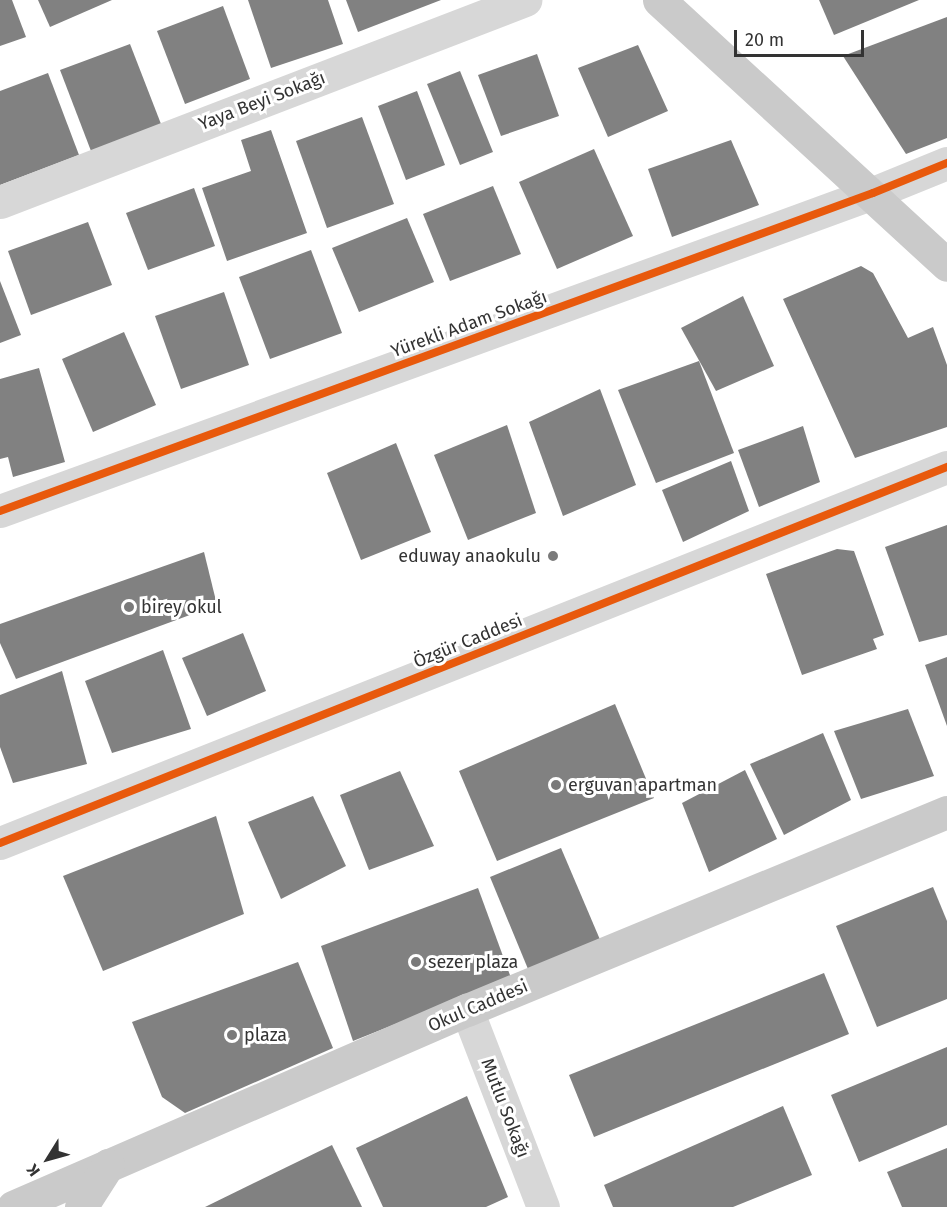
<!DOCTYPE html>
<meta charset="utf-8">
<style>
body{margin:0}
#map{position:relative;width:947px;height:1207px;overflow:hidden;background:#fff;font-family:"Fira Sans",sans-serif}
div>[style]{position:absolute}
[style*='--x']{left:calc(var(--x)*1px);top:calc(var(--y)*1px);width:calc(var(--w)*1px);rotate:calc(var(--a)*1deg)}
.building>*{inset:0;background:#818181}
.street>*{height:33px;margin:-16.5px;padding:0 16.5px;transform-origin:16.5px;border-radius:16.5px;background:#d7d7d7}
.primary>*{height:33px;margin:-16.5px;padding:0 16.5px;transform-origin:16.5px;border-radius:16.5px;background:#cacaca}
.cycleway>*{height:8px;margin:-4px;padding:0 4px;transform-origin:4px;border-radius:4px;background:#e8590c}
.dots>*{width:16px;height:16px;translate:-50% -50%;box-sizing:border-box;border:3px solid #fff;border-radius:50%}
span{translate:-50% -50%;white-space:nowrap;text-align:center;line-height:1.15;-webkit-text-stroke:6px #fff;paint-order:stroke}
.street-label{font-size:18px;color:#333}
.poi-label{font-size:18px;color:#333}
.right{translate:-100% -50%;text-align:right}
.left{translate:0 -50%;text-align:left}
.north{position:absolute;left:18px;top:1129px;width:60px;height:60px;-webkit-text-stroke:4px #fff;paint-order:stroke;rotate:233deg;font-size:16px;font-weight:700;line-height:24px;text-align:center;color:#333}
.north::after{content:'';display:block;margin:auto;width:21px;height:27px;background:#333;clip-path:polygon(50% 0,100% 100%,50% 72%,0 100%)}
.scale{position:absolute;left:734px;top:30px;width:130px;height:27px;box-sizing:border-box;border:3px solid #333;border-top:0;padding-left:8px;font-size:18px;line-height:21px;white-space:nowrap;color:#333;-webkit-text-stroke:4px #fff;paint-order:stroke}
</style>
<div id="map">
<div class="building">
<div style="clip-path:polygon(0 0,12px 0,26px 37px,0 46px)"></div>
<div style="clip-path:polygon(38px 0,112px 0,50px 27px)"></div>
<div style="clip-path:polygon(248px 0,328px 0,343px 44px,271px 68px)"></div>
<div style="clip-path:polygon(346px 0,441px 0,358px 32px)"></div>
<div style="clip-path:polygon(819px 0,919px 0,834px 35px)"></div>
<div style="clip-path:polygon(223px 6px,250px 79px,185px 104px,157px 31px)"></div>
<div style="clip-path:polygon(947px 17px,947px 138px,906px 154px,843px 56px)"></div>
<div style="clip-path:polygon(130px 44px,161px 124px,91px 151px,60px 70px)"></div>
<div style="clip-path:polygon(638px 45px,668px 111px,608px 137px,578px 68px)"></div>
<div style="clip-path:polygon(537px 54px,559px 116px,501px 136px,478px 75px)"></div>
<div style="clip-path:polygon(460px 71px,493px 152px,460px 165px,427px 84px)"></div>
<div style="clip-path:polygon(48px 73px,79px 155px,0 185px,0 91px)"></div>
<div style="clip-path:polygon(417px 91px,445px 165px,406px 180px,378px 106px)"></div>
<div style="clip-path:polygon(362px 117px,394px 204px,327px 228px,296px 141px)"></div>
<div style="clip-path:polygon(271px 130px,307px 233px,227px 261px,202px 188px,251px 171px,241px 140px)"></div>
<div style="clip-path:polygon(731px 140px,759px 205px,672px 237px,648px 169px)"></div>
<div style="clip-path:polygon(594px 149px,633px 236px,557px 269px,519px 182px)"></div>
<div style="clip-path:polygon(493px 186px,521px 254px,450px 281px,423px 214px)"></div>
<div style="clip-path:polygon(194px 188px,215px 246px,148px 270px,126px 213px)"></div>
<div style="clip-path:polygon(407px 218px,434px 282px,359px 312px,332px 248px)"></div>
<div style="clip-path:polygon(88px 222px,112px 285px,31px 315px,8px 251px)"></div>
<div style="clip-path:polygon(311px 250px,342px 333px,270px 359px,239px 277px)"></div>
<div style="clip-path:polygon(861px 266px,873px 273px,908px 338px,933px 327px,947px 365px,947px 427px,855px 458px,783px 299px)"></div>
<div style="clip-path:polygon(0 281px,21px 335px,0 343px)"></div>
<div style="clip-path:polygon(224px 292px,249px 365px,181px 389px,155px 316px)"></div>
<div style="clip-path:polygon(743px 296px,774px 366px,716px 391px,681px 328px)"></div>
<div style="clip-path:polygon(124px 332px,156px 405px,93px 432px,62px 359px)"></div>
<div style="clip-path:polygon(699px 361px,734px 453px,656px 483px,618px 390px)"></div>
<div style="clip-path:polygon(39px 368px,65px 462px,13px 477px,8px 457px,0 459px,0 379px)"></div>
<div style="clip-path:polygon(600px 389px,636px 485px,563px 516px,529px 422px)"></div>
<div style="clip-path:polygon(507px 425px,536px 513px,468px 540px,434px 455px)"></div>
<div style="clip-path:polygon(803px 426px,820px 482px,759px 507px,738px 450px)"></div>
<div style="clip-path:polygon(396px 443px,431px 532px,361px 560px,327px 473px)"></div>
<div style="clip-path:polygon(731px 461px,749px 511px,683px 542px,662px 490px)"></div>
<div style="clip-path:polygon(947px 525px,947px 635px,919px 642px,885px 547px)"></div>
<div style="clip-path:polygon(837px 549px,854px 551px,884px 635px,873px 639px,877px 649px,802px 675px,766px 574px)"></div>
<div style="clip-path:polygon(204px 552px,217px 605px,16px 679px,0 643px,0 624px)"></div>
<div style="clip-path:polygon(243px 633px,266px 691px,207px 716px,182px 658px)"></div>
<div style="clip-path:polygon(163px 650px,191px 729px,112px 753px,85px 681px)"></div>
<div style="clip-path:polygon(947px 657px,947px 726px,925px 665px)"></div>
<div style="clip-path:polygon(62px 671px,87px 764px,13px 783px,0 747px,0 695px)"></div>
<div style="clip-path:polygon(615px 704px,654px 798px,497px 861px,459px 771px)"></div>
<div style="clip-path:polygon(908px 709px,934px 776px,861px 799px,834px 731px)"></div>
<div style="clip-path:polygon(823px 733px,851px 800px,784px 835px,750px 764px)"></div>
<div style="clip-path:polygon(745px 770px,777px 839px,709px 872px,682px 803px)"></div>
<div style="clip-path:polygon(400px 771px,434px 846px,369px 870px,340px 795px)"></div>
<div style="clip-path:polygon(313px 796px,346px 866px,281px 899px,248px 822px)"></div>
<div style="clip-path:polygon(216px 816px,244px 914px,103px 971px,63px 876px)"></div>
<div style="clip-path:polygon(561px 848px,601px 942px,528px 969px,490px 877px)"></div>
<div style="clip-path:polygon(933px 887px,947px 921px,947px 999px,877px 1027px,836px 926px)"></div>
<div style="clip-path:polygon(478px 888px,511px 978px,353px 1041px,321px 946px)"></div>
<div style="clip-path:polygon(298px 962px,333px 1048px,185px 1113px,162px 1097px,132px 1022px)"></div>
<div style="clip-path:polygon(824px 973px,849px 1034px,594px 1137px,569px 1075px)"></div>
<div style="clip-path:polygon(947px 1047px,947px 1125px,859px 1162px,831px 1095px)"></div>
<div style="clip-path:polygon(467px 1096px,508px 1197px,486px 1207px,383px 1207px,356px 1148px)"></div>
<div style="clip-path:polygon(783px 1106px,812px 1175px,733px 1207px,613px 1207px,604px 1185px)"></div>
<div style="clip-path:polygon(332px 1145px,362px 1207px,205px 1207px)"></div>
<div style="clip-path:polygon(947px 1148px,947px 1207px,902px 1207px,887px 1172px)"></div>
</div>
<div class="street">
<div style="--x:0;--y:202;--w:563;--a:-21.04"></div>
<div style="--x:0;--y:511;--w:929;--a:-20.01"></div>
<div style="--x:873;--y:193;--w:80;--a:-22.1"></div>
<div style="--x:0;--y:843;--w:1019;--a:-21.66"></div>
<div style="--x:467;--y:1010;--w:211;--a:68.9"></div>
</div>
<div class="primary">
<div style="--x:659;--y:0;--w:391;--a:42.6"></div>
<div style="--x:13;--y:1207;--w:495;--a:-23.5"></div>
<div style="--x:467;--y:1010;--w:519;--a:-22.42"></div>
<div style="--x:81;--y:1207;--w:50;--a:-57.3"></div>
</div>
<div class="cycleway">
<div style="--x:0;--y:511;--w:929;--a:-20.01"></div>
<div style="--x:873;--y:193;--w:80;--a:-22.1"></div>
<div style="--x:0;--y:843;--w:1019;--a:-21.66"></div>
</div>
<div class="dots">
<div style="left:553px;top:556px;background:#7a7a7a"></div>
<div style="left:129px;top:607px;background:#7a7a7a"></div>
<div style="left:556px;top:785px;background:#7a7a7a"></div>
<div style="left:416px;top:962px;background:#7a7a7a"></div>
<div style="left:232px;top:1035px;background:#7a7a7a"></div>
</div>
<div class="street-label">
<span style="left:262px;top:101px;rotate:-21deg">Yaya Beyi Sokağı</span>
<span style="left:469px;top:324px;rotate:-20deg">Yürekli Adam Sokağı</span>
<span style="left:468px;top:641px;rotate:-22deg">Özgür Caddesi</span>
<span style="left:478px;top:1006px;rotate:-23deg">Okul Caddesi</span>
<span style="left:505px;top:1108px;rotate:69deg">Mutlu Sokağı</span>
</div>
<div class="poi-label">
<span class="right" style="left:541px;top:556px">eduway anaokulu</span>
<span class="left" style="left:141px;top:607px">birey okul</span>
<span class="left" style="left:568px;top:785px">erguvan apartman</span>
<span class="left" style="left:428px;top:962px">sezer plaza</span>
<span class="left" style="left:244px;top:1035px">plaza</span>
</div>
<div class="north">K</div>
<div class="scale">20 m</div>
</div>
